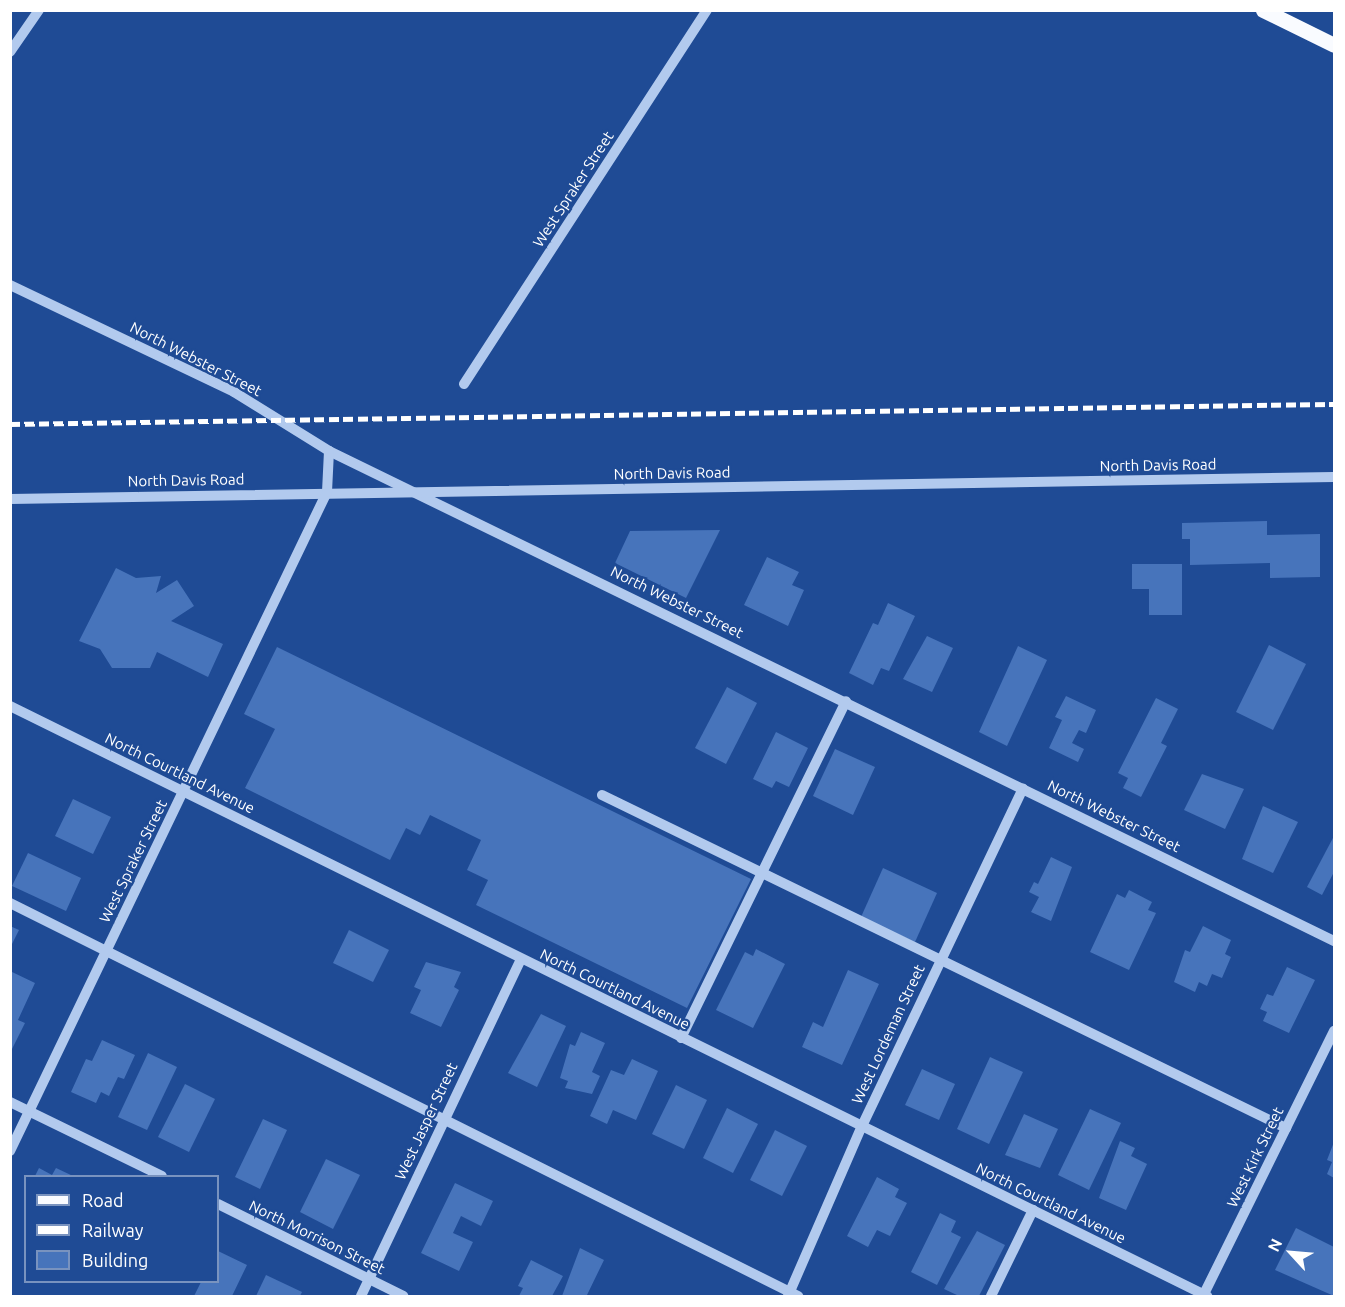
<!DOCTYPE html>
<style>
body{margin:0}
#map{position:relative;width:1345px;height:1307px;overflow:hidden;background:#1f4b95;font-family:Ubuntu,sans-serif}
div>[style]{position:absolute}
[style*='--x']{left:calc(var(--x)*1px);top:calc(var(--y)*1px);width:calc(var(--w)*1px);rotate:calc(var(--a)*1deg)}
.building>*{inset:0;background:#4774bb}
.minor>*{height:10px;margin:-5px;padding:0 5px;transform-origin:5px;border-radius:5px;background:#b2caee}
.major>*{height:15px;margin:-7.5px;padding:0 7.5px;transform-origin:7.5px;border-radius:7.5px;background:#f9fbff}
.rail>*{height:4.5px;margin-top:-2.25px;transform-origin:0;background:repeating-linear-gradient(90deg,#fff 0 10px,transparent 0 14.5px)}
span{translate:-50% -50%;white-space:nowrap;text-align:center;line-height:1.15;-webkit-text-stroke:4.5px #1f4b95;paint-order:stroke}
.street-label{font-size:15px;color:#fff}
.frame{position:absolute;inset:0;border:12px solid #fff;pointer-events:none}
.legend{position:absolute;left:24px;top:1175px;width:195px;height:108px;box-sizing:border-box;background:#1f4b95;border:2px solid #7993bf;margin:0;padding:8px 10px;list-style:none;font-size:18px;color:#fff}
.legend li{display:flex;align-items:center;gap:12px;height:30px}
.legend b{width:30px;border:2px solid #7993bf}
.north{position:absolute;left:1261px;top:1223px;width:60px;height:60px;-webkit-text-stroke:4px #1f4b95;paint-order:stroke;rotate:296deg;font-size:16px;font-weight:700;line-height:24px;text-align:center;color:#fff}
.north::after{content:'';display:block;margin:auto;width:21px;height:27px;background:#fff;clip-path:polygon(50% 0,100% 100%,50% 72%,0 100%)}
</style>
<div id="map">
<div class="building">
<div style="clip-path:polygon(1267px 521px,1267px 535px,1320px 534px,1320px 577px,1270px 578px,1270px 563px,1190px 565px,1190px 539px,1182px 539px,1182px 523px)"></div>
<div style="clip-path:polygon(720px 530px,686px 598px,615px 563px,630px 531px)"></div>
<div style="clip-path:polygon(767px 557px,799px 572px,792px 585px,804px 590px,788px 626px,744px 605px)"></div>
<div style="clip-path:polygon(1132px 564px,1182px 564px,1182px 615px,1149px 615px,1149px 589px,1132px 589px)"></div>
<div style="clip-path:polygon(116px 568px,136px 578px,161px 576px,156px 593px,177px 580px,194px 606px,171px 621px,223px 644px,208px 677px,157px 652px,150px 668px,112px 668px,100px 649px,79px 641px)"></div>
<div style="clip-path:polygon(888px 603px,915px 616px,889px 671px,881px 668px,873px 685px,849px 673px,873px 623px,878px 625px)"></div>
<div style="clip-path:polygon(927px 636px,953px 648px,932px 692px,903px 679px)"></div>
<div style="clip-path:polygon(1269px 645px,1306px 664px,1273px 730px,1236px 712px)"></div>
<div style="clip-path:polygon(1018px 646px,1047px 660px,1007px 746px,979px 732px)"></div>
<div style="clip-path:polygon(277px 647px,751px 879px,687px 1008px,476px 905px,488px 880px,467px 870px,481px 840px,430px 815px,420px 835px,406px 828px,390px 860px,245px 788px,275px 729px,244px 714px)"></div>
<div style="clip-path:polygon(727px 687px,757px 703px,726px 764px,695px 748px)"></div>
<div style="clip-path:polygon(1066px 696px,1096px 710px,1086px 733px,1079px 730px,1072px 743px,1084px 749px,1078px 762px,1049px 748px,1062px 720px,1055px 717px)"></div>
<div style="clip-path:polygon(1156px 698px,1178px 709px,1161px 743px,1167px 746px,1141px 797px,1123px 788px,1128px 778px,1118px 773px)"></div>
<div style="clip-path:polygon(776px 732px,808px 748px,789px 787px,776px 781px,772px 788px,753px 779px)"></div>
<div style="clip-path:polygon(835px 749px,875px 767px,853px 815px,813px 796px)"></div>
<div style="clip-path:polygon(1202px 774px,1244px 789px,1225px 829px,1184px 810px)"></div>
<div style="clip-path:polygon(73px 799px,111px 817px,93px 854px,55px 836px)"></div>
<div style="clip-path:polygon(1263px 806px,1298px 822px,1273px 873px,1242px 859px)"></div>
<div style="clip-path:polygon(1334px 836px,1334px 872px,1322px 895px,1307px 887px)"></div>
<div style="clip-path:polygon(28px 853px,81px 878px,66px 911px,12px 886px)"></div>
<div style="clip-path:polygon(1051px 857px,1072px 867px,1051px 921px,1031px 912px,1039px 897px,1029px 892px,1034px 882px,1038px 884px)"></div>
<div style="clip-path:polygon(883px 868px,937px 893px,915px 942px,861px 917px)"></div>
<div style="clip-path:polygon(1129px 890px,1152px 902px,1148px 910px,1156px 913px,1129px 970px,1090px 952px,1117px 894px,1125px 898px)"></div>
<div style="clip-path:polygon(10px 926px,19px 930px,10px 948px)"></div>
<div style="clip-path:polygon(1203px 926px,1231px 940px,1225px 954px,1231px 957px,1222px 978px,1212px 974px,1207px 986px,1199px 982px,1195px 992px,1174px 982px,1185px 950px,1190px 952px)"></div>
<div style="clip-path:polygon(349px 930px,389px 950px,373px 982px,333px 963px)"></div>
<div style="clip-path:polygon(756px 949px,785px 964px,753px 1028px,716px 1010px,745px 952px,753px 956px)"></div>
<div style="clip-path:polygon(426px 962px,461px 972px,454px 987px,459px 990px,441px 1027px,410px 1013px,421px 990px,414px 987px)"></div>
<div style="clip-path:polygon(1287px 967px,1315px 980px,1289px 1033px,1263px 1021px,1267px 1012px,1260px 1009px,1267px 994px,1273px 996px)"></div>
<div style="clip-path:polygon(848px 970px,879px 984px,842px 1065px,802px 1047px,813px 1022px,823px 1027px)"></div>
<div style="clip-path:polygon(10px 971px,35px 983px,18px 1020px,25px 1023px,10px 1053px)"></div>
<div style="clip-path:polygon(541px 1014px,566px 1026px,537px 1087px,508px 1073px)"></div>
<div style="clip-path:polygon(581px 1032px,605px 1043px,592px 1072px,600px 1076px,592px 1094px,565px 1088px,568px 1081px,560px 1078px,570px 1044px,575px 1046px)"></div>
<div style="clip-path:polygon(102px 1040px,135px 1055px,124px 1079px,118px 1077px,109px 1096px,101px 1092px,96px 1103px,71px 1092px,86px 1059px,92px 1061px)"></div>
<div style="clip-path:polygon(148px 1053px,177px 1067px,147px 1130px,118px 1117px)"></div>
<div style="clip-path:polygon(990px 1057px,1023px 1072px,989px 1144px,957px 1129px)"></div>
<div style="clip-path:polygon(632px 1059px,658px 1071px,636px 1120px,613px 1110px,607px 1124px,590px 1116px,611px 1070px,624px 1075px)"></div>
<div style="clip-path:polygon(922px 1069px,955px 1084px,939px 1120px,905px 1105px)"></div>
<div style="clip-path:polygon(185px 1084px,215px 1099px,189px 1152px,158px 1137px)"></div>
<div style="clip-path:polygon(676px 1085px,707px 1100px,684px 1149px,652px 1134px)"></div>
<div style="clip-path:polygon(727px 1108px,758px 1124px,733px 1173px,703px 1158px)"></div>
<div style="clip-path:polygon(1090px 1109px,1121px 1123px,1089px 1190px,1058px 1175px)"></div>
<div style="clip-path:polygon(1024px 1114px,1058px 1129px,1040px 1168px,1005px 1155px)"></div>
<div style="clip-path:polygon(263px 1119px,287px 1130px,260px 1189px,235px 1177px)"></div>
<div style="clip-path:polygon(775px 1130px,807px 1146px,782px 1196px,750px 1180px)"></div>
<div style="clip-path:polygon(1120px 1141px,1135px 1148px,1131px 1156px,1147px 1164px,1126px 1210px,1099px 1198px)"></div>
<div style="clip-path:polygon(1334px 1142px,1334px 1178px,1327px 1174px,1332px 1162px,1327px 1160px)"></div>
<div style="clip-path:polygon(326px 1159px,360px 1175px,333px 1229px,300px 1212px)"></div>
<div style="clip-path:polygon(39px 1168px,52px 1175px,56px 1168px,73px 1176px,35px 1176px)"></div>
<div style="clip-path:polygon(877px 1177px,899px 1189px,895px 1197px,907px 1203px,890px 1236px,877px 1230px,868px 1247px,847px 1236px)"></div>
<div style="clip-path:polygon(455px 1183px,493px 1201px,481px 1226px,461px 1216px,453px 1233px,473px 1242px,459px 1271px,421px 1253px)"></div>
<div style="clip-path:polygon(940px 1213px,956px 1221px,951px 1232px,961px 1237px,937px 1285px,911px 1272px)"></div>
<div style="clip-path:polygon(1296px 1228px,1334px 1247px,1334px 1296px,1275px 1270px)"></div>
<div style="clip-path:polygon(977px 1231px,1005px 1245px,979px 1296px,959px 1296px,944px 1289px)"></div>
<div style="clip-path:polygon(580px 1248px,604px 1260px,587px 1295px,591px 1296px,562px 1296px)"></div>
<div style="clip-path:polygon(218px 1251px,247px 1265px,232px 1296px,194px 1296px,201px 1282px,218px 1282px)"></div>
<div style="clip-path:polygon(531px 1260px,563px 1276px,552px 1296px,519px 1296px,523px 1288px,518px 1286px)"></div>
<div style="clip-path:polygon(266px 1275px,302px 1292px,300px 1296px,256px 1296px)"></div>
</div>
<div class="minor">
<div style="--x:10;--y:52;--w:51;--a:-55.4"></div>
<div style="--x:10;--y:285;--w:248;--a:25.5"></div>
<div style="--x:234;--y:392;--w:112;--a:31.8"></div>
<div style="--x:329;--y:451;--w:1118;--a:25.99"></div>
<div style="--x:464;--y:384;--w:446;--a:-57"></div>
<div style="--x:10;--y:499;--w:1324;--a:-0.95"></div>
<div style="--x:10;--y:706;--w:1335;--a:26.24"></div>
<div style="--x:602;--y:795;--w:761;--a:25.96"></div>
<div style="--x:10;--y:903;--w:881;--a:26.51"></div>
<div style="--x:681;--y:1038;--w:375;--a:-63.9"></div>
<div style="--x:10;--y:1102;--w:169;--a:26"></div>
<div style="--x:10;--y:1151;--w:731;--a:-64.31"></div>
<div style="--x:327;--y:492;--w:41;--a:-87.2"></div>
<div style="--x:218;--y:1204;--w:207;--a:26.4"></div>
<div style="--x:361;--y:1296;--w:373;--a:-64.6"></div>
<div style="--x:788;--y:1296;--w:185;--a:-66.5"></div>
<div style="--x:862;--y:1126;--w:374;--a:-64.5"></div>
<div style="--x:991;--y:1296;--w:96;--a:-64"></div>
<div style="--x:1203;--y:1296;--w:296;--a:-63.7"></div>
</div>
<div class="major">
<div style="--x:1263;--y:10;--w:79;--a:26.2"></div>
</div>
<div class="rail">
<div style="--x:10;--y:424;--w:1324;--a:-0.87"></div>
</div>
<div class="street-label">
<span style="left:573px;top:189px;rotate:-57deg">West Spraker Street</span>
<span style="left:196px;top:359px;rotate:27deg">North Webster Street</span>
<span style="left:1158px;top:465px;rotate:-1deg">North Davis Road</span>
<span style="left:672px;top:473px;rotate:-1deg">North Davis Road</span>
<span style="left:186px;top:480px;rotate:-1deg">North Davis Road</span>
<span style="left:677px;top:602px;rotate:26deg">North Webster Street</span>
<span style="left:180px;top:773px;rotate:26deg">North Courtland Avenue</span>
<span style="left:1114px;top:816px;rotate:26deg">North Webster Street</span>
<span style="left:133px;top:861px;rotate:-64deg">West Spraker Street</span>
<span style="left:615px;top:989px;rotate:26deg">North Courtland Avenue</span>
<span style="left:888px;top:1034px;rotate:-65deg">West Lordeman Street</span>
<span style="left:426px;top:1121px;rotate:-65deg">West Jasper Street</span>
<span style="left:1255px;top:1157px;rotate:-64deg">West Kirk Street</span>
<span style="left:1051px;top:1203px;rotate:26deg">North Courtland Avenue</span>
<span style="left:317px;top:1237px;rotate:26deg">North Morrison Street</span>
</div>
<div class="frame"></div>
<ul class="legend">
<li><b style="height:8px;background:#f9fbff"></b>Road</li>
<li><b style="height:8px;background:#fff"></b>Railway</li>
<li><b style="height:16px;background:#4774bb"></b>Building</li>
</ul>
<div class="north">N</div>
</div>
